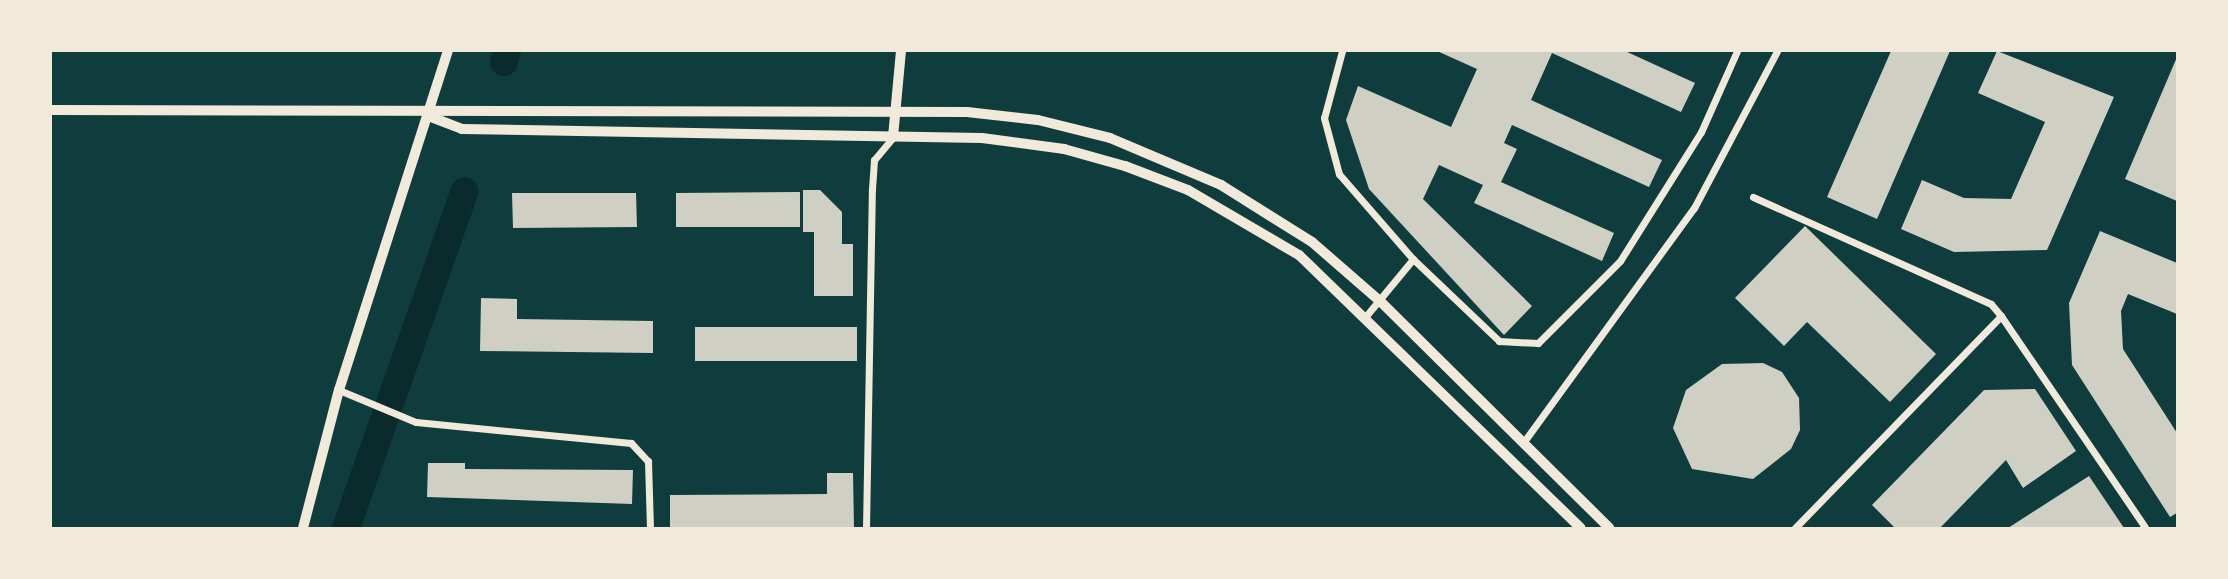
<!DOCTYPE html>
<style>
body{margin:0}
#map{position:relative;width:2228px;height:579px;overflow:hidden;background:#0f3d3e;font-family:"Nunito Sans",sans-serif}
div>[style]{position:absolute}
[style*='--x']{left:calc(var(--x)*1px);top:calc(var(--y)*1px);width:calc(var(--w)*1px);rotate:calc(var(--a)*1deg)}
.river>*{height:28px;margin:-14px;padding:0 14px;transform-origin:14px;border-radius:14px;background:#0a2a2b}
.building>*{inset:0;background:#cfcfc3}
.minor>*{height:7px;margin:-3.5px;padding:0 3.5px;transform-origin:3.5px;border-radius:3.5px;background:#f1e9da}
.tertiary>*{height:10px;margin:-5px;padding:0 5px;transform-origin:5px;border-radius:5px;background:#f1e9da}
span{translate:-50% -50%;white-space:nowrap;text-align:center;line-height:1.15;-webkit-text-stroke:5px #f1e9da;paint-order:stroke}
.frame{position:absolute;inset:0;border:52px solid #f1e9da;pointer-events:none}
</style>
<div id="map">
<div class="river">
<div style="--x:504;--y:62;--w:11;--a:-75"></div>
<div style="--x:346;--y:528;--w:357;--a:-70.6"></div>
</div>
<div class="building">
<div style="clip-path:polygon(1437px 51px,1625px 51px,1695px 83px,1681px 112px,1552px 53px,1531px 100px,1662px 160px,1649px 187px,1512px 125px,1504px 143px,1517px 149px,1501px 182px,1614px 233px,1602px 261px,1474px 203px,1483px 185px,1439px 165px,1423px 199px,1532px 306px,1504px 335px,1369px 189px,1346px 120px,1358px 86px,1451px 127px,1477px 69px)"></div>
<div style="clip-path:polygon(1891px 51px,1950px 51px,1877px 219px,1827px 197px)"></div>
<div style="clip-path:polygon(1997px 51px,2114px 97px,2047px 250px,1954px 252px,1901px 229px,1922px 180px,1964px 198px,2011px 199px,2045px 122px,1978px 93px)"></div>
<div style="clip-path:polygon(2177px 57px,2177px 201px,2125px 179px)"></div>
<div style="clip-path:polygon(803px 190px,820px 190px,842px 212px,842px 244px,853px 244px,853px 296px,814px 296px,814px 232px,803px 232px)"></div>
<div style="clip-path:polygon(800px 192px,800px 227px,676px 227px,676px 193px)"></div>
<div style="clip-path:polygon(512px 193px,636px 193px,637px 227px,513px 228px)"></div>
<div style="clip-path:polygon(1805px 226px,1936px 354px,1890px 402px,1807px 322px,1784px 346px,1735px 298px)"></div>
<div style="clip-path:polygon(2100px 231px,2177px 263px,2177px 314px,2128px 294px,2121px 311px,2123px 349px,2177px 433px,2177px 513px,2170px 517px,2072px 365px,2069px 303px)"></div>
<div style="clip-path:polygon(481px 298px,517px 299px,517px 319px,653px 321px,653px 353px,480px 351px)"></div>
<div style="clip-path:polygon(695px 327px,857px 327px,857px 361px,695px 361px)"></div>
<div style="clip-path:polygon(1763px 363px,1782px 372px,1799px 398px,1800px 430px,1791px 449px,1753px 479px,1692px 469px,1673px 428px,1686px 390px,1722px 364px)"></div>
<div style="clip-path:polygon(2035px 389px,2076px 451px,2023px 488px,2006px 460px,1940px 528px,1895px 528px,1872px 505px,1984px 390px)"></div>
<div style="clip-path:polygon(428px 463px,465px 463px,465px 469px,633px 470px,632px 504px,427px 497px)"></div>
<div style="clip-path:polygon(827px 473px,853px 473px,854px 527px,670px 527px,670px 495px,827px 494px)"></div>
<div style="clip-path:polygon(2089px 476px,2124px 528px,2008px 528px)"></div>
</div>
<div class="minor">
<div style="--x:1342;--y:51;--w:69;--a:105"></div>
<div style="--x:1324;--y:118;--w:58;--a:75"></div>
<div style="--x:1339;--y:174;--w:113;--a:49"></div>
<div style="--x:1413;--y:259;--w:119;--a:43.6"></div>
<div style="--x:1499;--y:341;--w:39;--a:3"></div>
<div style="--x:1538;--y:343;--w:116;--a:-45"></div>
<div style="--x:1620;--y:261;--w:152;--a:-57.9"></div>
<div style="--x:1701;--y:132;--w:89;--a:-66"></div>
<div style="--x:1753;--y:197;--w:261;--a:24.2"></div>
<div style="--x:1991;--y:304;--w:16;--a:50"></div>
<div style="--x:2001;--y:316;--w:296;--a:134.2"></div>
<div style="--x:1366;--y:316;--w:74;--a:-50.5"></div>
<div style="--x:2001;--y:316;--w:255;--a:55.7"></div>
<div style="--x:339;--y:390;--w:83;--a:22.6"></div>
<div style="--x:416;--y:422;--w:216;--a:5.6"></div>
<div style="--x:631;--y:443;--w:25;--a:47"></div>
<div style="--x:648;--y:461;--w:67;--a:88.3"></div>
<div style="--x:1523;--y:443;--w:291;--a:-54"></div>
<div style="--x:1694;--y:208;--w:178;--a:-62.1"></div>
<div style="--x:866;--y:528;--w:339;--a:-89"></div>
<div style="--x:872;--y:189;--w:29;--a:-86"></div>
<div style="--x:874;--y:160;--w:30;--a:-50"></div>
</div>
<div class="tertiary">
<div style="--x:51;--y:110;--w:916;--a:0.13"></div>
<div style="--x:967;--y:112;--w:71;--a:6.4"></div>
<div style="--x:1038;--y:120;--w:74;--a:14"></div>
<div style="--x:1110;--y:138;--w:121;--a:22.9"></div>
<div style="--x:1221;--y:185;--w:107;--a:32.1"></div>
<div style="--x:1312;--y:242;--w:91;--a:41"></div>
<div style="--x:1381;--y:302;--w:321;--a:44.7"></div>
<div style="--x:431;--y:117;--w:33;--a:21"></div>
<div style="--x:462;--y:129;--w:520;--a:0.99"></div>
<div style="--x:982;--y:138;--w:83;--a:7.6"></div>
<div style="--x:1064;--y:149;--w:63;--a:15.6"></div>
<div style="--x:1125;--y:166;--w:67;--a:20.9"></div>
<div style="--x:1188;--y:190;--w:129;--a:30.4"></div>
<div style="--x:1299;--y:255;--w:392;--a:44.1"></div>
<div style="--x:893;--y:137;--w:86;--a:-84.7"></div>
<div style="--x:303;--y:528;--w:143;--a:-75.4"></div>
<div style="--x:339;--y:390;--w:356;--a:-72.2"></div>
</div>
<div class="frame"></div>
</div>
